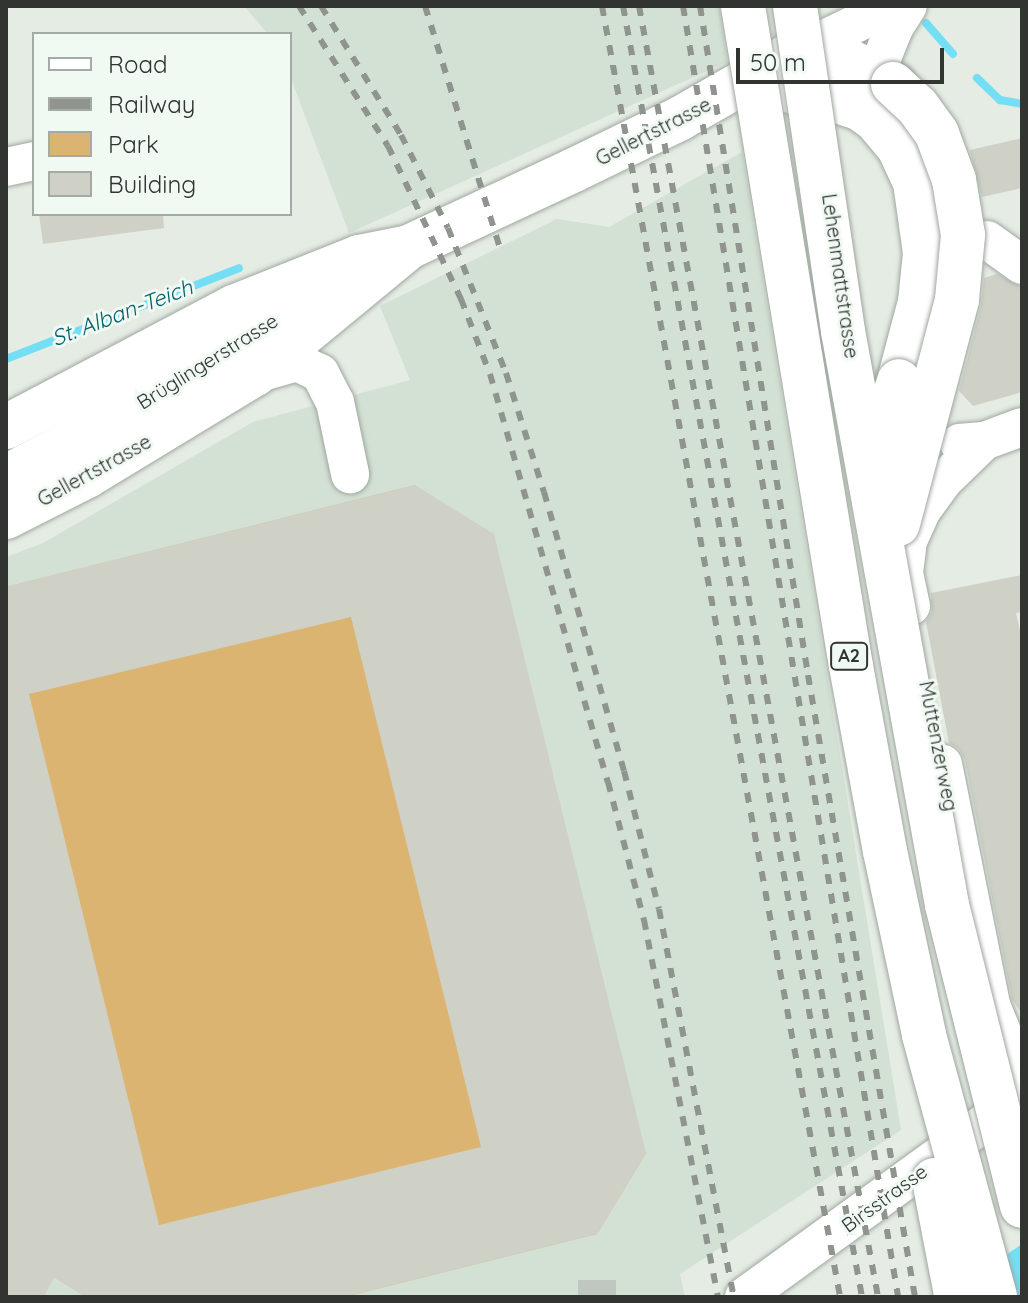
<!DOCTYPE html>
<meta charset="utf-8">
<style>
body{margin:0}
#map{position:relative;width:1028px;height:1303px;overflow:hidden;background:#e4ece4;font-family:Quicksand,sans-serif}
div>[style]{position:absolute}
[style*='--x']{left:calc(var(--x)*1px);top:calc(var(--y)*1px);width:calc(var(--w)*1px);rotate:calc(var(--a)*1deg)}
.built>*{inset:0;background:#d3e0d4}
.green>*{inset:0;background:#dcb471}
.water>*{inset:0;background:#74def5}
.stream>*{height:8px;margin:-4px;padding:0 4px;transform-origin:4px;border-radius:4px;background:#74def5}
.building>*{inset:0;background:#cfd1c7}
.minor-tunnel>*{height:38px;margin-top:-19px;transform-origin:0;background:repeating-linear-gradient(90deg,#c0c7c0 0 38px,transparent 0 57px)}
.roads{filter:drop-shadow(0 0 2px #9fa79f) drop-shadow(0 0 2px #9fa79f)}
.minor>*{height:38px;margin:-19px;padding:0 19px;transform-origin:19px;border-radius:19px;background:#fff}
.major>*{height:44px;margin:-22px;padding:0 22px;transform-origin:22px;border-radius:22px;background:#fff}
.highway>*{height:44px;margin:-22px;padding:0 22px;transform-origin:22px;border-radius:22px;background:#fff}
.rail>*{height:6px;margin-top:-3px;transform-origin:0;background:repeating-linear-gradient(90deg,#8f948f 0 10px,transparent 0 20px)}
.bridges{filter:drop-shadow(0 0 2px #9fa79f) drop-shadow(0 0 2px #9fa79f)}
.highway-bridge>*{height:44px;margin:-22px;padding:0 22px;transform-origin:22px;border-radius:22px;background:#fff}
span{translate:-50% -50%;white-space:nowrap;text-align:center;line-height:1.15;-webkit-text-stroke:6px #f1faf2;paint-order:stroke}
.shield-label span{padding:2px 6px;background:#f1faf2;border:2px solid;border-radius:6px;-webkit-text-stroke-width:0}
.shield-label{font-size:18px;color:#313431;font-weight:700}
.street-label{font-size:20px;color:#313431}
.water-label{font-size:22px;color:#006070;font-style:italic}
.frame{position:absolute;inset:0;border:8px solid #313431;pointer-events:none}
.legend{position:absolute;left:32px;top:32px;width:260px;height:184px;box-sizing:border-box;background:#f1faf2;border:2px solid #a4aba5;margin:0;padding:10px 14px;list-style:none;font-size:24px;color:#313431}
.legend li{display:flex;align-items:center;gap:16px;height:40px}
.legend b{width:40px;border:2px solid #a4aba5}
.scale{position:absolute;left:736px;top:48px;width:208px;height:36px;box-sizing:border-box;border:4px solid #313431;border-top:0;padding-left:10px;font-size:24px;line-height:28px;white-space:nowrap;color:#313431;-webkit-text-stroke:6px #f1faf2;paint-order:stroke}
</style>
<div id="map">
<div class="built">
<div style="clip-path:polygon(244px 6px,719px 6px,727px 62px,349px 233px,290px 76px,290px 34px,268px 34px)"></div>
<div style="clip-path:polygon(742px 152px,901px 1130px,680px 1274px,685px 1297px,6px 1297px,6px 557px,43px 543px,253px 422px,410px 380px,380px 306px,557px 219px,609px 227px)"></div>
</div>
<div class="green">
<div style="clip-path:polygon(415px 485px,646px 1153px,597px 1234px,345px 1297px,86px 1297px,54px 1277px,6px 1078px,6px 587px)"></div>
</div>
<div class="water">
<div style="clip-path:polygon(1022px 1244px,1022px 1297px,944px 1297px)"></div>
</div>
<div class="stream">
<div style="--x:926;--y:23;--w:41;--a:48.9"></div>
<div style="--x:977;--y:78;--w:32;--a:44"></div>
<div style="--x:1000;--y:100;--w:22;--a:10"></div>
<div style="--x:6;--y:359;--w:250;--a:-21.3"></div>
</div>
<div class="building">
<div style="clip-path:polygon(1022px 138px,1022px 188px,982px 197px,970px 150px)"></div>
<div style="clip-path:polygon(39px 214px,163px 214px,164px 228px,43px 244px)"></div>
<div style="clip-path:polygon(997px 274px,1022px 287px,1022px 392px,973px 406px,959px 391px,981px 306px,984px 278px)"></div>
<div style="clip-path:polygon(evenodd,415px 485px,494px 534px,646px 1153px,597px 1234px,345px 1297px,86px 1297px,54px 1277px,44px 1297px,6px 1297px,6px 587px,415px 485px,351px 617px,481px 1147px,159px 1225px,29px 694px,351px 617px)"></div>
<div style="clip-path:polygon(1022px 575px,1022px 612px,1016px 613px,1022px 640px,1022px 1014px,1012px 999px,965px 760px,959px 749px,949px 743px,926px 622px,932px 612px,931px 593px)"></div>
</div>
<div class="minor-tunnel">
<div style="--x:597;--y:1280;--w:17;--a:90"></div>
</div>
<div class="roads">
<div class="minor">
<div style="--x:791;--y:55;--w:113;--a:-25.7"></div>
<div style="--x:876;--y:73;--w:48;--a:-68.2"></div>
<div style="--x:894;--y:28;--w:26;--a:-58"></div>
<div style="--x:6;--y:167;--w:29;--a:-12"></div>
<div style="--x:987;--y:240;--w:43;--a:35.5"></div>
<div style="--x:255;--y:374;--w:44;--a:-15.9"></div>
<div style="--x:297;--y:362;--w:25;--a:26"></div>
<div style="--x:320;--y:373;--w:33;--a:63"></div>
<div style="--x:335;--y:402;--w:74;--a:78.2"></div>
<div style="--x:959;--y:443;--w:25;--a:-5"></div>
<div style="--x:984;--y:441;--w:40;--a:-20.2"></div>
<div style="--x:911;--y:606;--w:34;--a:-102"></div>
<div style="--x:904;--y:573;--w:32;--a:-83"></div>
<div style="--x:908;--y:541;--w:34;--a:-66"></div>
<div style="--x:922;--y:510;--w:34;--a:-54"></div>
<div style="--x:942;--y:482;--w:59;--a:-44.3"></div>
<div style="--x:943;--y:764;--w:246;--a:78.7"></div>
<div style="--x:991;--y:1005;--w:53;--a:67.8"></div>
<div style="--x:1011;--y:1054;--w:19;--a:55"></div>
<div style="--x:744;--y:1297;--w:343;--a:-35.9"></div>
</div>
<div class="major">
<div style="--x:6;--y:427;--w:258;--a:-27.8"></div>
<div style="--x:234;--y:307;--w:135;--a:-21.8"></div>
<div style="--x:359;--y:257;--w:51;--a:-11.3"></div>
<div style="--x:409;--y:247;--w:180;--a:-25"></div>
<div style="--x:572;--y:171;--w:119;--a:-25.9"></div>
<div style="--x:679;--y:119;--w:121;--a:-29.7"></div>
<div style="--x:6;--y:477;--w:133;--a:-28.3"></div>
<div style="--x:123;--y:414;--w:216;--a:-31.8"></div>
<div style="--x:6;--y:517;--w:91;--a:-26.8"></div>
<div style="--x:87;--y:476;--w:197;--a:-31.3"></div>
<div style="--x:255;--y:374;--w:193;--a:-39.5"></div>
</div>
<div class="highway">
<div style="--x:786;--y:57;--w:35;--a:-7"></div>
<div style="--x:821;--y:53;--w:21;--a:11"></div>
<div style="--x:842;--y:57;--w:58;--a:27.9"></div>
<div style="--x:790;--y:91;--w:45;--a:11.6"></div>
<div style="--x:834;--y:100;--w:26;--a:18"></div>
<div style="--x:859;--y:108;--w:19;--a:35"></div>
<div style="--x:875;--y:119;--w:38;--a:50"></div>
<div style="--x:899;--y:148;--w:38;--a:65"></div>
<div style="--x:915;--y:182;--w:72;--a:82"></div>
<div style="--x:925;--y:253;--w:49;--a:95.8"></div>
<div style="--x:920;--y:302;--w:82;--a:104.9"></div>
</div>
</div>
<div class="rail">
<div style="--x:299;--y:6;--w:166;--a:57.6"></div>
<div style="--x:388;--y:146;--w:170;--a:64.5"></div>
<div style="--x:461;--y:299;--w:80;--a:68.9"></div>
<div style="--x:490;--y:374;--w:425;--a:73.9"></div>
<div style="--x:608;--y:782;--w:143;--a:75.4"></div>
<div style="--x:644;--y:920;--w:384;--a:78.9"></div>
<div style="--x:321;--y:6;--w:152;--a:58.2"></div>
<div style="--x:401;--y:135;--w:104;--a:63.2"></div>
<div style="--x:448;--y:228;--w:156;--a:68.2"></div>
<div style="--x:506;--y:373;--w:125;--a:72.3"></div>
<div style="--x:544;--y:492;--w:290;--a:74"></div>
<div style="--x:624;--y:771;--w:142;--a:75.8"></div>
<div style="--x:659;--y:909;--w:395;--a:79.1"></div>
<div style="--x:425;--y:6;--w:254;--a:72.8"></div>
<div style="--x:602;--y:6;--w:1313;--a:79.55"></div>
<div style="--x:623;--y:6;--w:1313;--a:79.51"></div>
<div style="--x:639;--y:6;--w:1313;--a:79.51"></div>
<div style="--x:683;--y:6;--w:1309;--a:80.54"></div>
<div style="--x:700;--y:6;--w:678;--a:80.83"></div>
<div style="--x:808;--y:675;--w:631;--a:80.24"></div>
</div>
<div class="bridges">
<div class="highway-bridge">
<div style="--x:743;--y:6;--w:669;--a:80.71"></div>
<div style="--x:851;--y:666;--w:188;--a:79.6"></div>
<div style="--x:885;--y:851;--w:188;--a:78"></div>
<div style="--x:924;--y:1035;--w:271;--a:74.8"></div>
<div style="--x:795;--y:6;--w:329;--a:81.6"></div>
<div style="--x:843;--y:331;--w:583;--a:79.73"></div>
<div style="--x:947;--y:905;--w:310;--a:76"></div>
<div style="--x:893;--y:84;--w:33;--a:43"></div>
<div style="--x:917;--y:106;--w:34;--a:54"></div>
<div style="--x:937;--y:134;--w:49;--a:69.7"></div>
<div style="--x:954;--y:180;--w:56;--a:80.7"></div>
<div style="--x:963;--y:235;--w:65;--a:95.3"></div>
<div style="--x:957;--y:300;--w:232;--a:104.8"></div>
<div style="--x:871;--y:471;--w:94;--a:-72.7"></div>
<div style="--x:934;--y:1180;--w:116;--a:79.1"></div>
</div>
</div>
<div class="shield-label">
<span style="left:849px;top:656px">A2</span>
</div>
<div class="street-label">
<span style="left:653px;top:131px;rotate:-27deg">Gellertstrasse</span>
<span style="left:841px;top:276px;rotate:82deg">Lehenmattstrasse</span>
<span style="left:207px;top:361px;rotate:-32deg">Brüglingerstrasse</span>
<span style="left:94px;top:470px;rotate:-29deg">Gellertstrasse</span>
<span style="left:939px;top:746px;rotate:79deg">Muttenzerweg</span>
<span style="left:884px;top:1198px;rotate:-36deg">Birsstrasse</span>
</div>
<div class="water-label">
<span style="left:122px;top:313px;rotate:-21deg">St. Alban-Teich</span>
</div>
<div class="frame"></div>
<ul class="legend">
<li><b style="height:10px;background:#fff"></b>Road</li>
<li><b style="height:10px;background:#8f948f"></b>Railway</li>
<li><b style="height:22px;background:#dcb471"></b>Park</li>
<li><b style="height:22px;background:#cfd1c7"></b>Building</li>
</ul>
<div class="scale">50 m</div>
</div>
